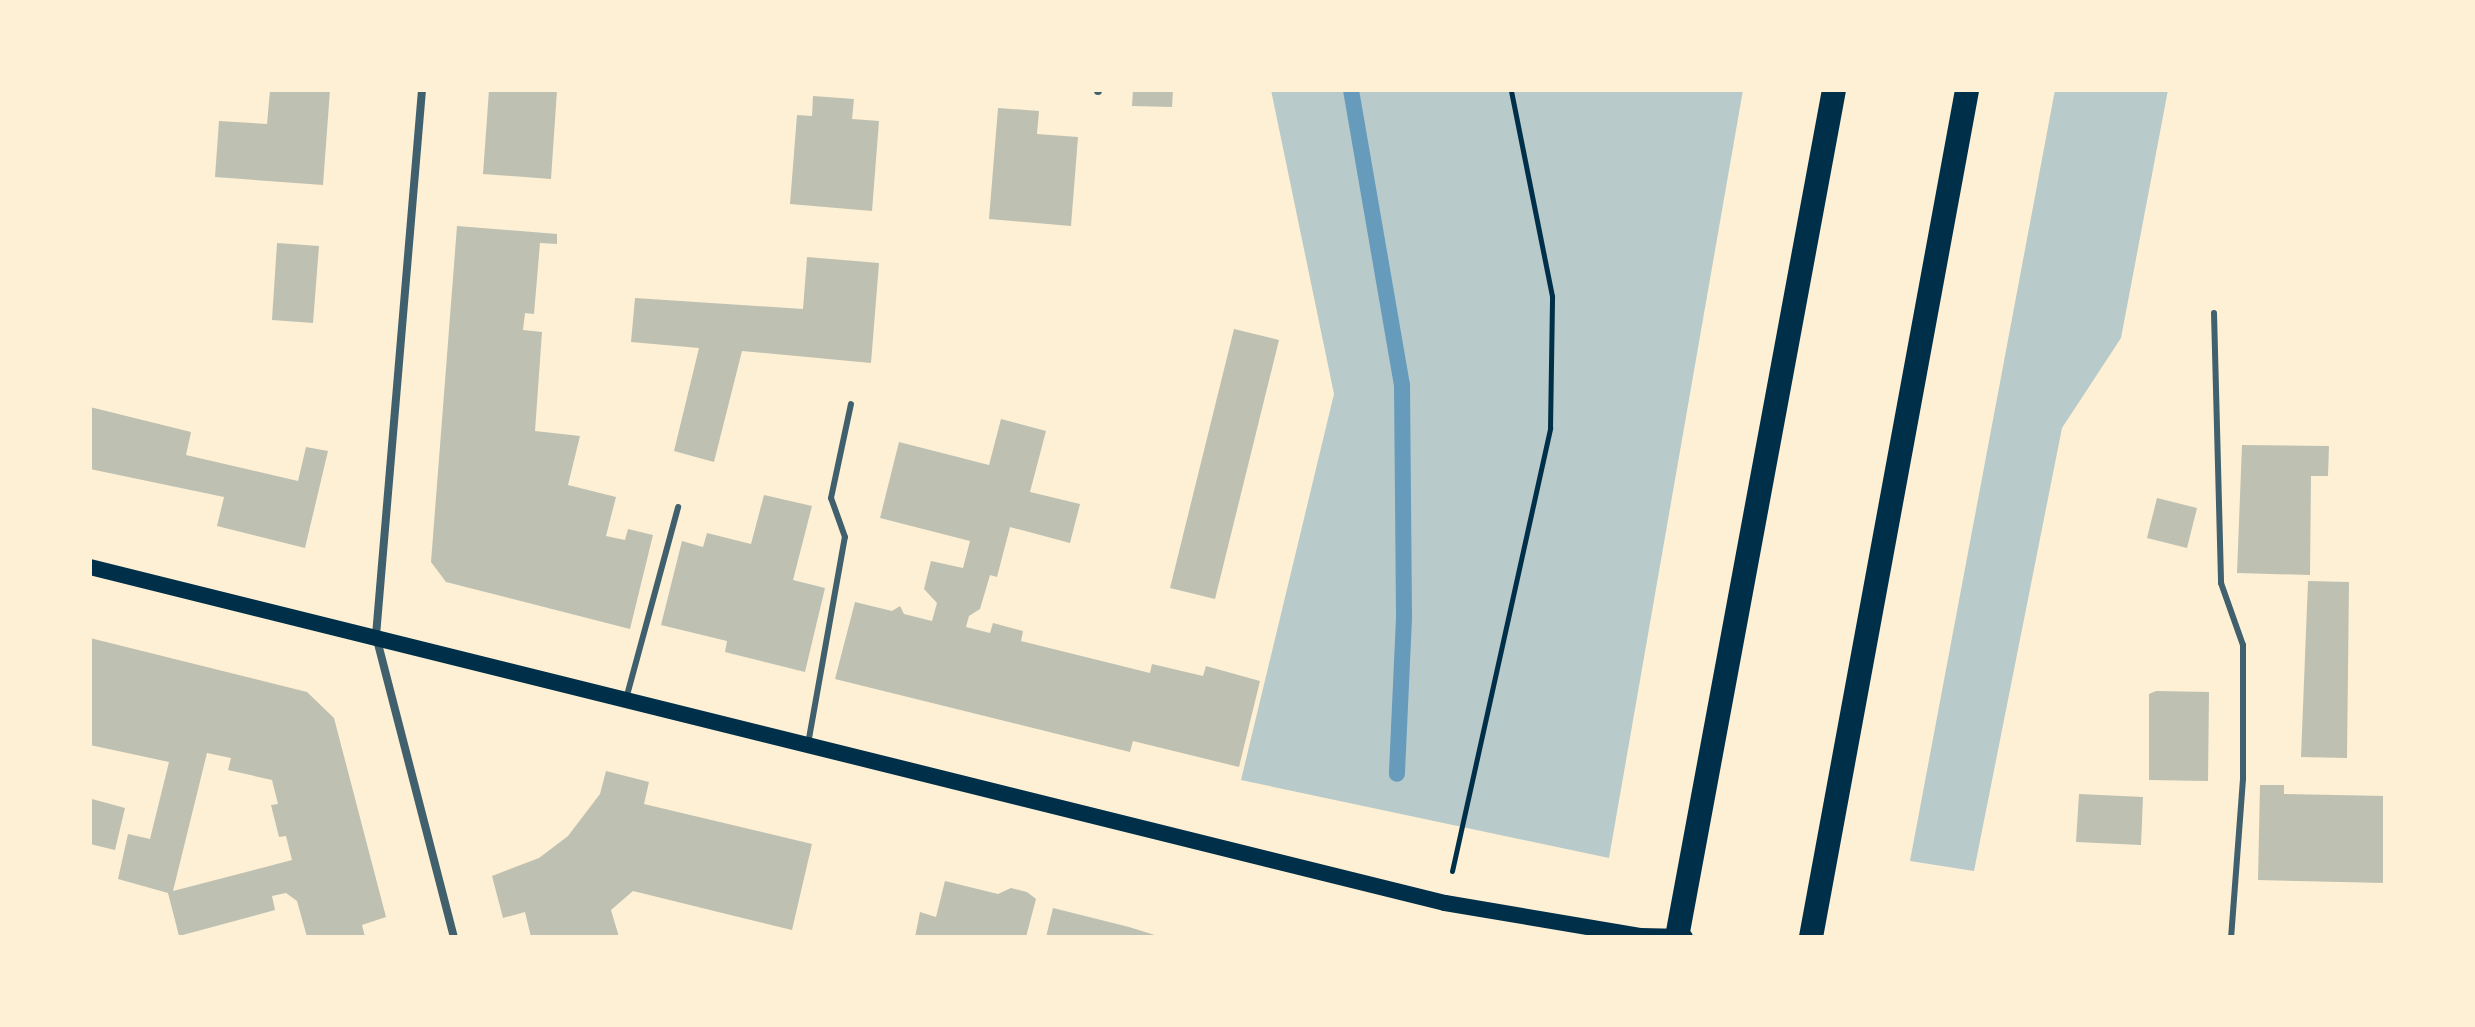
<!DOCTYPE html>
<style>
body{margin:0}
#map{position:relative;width:2475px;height:1027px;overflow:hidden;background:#fdf0d5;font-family:Manrope,sans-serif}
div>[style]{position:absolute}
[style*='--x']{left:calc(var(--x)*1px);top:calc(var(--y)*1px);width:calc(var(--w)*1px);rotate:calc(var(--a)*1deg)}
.green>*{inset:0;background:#b9caca}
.stream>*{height:16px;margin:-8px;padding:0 8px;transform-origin:8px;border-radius:8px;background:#669bbc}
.building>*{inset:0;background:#bec0b2}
.path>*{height:5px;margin:-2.5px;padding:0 2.5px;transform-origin:2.5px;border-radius:2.5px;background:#003049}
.service>*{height:6px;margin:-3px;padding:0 3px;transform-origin:3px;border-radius:3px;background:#3f606c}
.minor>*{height:8px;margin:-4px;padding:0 4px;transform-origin:4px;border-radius:4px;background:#3f606c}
.secondary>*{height:16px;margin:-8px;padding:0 8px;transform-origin:8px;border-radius:8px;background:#003049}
.motorway>*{height:24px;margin:-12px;padding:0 12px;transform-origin:12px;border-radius:12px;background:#003049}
span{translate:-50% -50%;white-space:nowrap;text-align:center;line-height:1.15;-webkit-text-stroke:6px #fdf0d5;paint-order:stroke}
.frame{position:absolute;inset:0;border:92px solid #fdf0d5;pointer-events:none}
</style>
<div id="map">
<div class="green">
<div style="clip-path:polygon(1271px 90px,1743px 90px,1609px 858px,1241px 780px,1334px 394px)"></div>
<div style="clip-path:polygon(2055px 90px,2168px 90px,2121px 338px,2062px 428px,1974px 871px,1910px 861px)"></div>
</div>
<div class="stream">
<div style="--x:1351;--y:90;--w:299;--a:80.2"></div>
<div style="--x:1402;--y:385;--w:233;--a:89.5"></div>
<div style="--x:1404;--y:618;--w:156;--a:92.6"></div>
</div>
<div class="building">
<div style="clip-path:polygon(270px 90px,330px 90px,323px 185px,215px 177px,219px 121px,267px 124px)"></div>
<div style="clip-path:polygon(489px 90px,557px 90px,551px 179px,483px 174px)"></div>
<div style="clip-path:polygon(1133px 90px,1173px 90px,1172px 107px,1132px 106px)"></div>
<div style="clip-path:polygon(813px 96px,854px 99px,852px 119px,879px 121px,872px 211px,790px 204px,797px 115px,812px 116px)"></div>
<div style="clip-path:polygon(998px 108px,1039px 111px,1037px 134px,1078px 137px,1071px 226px,989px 219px)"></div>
<div style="clip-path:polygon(457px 226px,557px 234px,557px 244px,540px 243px,534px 314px,525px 313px,523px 330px,542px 332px,535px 431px,580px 436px,568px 485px,616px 497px,606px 536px,625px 540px,628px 529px,653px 535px,630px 629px,446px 582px,431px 562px)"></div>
<div style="clip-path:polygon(277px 243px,319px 246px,313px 323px,272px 320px)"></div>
<div style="clip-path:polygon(807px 257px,879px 263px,871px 363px,742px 351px,714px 462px,674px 451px,699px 348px,631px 342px,635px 298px,803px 309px)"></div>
<div style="clip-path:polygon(1234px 329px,1279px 340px,1215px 599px,1170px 588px)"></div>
<div style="clip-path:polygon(90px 407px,191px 432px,186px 455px,298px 481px,306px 447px,328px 451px,305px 548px,217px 526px,224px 497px,90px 469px)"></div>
<div style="clip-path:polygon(1001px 419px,1046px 431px,1030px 492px,1080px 504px,1070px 543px,1010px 527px,997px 577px,990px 575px,980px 609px,969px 616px,966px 627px,990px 633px,993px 623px,1023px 631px,1021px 641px,1150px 673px,1152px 664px,1203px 676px,1206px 666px,1260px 681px,1239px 767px,1133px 741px,1130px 752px,835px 679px,855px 602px,892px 611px,900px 606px,904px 614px,932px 621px,937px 603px,924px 589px,931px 561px,963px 568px,970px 541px,880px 518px,899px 442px,989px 465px)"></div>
<div style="clip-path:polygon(2242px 445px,2329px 446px,2328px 476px,2311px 476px,2310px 575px,2237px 573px)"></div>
<div style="clip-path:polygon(764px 495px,812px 506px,793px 580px,825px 588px,805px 672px,725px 652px,727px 641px,661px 625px,682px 541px,703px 547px,707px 533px,751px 544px)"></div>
<div style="clip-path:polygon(2157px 498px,2197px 508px,2187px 548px,2147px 538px)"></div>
<div style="clip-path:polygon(2308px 581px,2349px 582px,2347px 758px,2301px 757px)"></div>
<div style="clip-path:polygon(evenodd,90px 638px,307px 692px,334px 718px,386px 917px,362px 925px,365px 937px,307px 937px,297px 901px,286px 893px,272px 896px,275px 910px,179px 936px,168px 893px,118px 879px,128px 834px,150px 839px,169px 762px,90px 745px,90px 638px,207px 753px,231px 758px,228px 770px,272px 780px,278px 804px,271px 805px,279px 837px,286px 836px,292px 860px,173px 891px,207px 753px)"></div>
<div style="clip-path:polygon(2156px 691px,2209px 692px,2208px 781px,2149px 780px,2149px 694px)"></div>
<div style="clip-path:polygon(606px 771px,649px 782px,644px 804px,812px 844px,792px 930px,633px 891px,611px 910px,619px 937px,531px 937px,525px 912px,503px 918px,492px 876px,539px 858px,568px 836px,600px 794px)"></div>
<div style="clip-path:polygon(2260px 785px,2284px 785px,2284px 794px,2385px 796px,2385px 883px,2258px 880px)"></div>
<div style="clip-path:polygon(2079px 794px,2143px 797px,2141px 845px,2076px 842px)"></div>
<div style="clip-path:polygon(92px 799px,125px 808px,115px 850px,90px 844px)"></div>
<div style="clip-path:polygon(945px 881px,998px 894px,1011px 888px,1027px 892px,1036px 899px,1026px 937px,915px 937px,920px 912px,936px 917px)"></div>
<div style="clip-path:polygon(1053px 908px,1129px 927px,1161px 937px,1046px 937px)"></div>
</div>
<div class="path">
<div style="--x:1452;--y:871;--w:454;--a:-77.5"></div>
<div style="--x:1550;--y:428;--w:132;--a:-89.1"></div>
<div style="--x:1552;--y:296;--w:210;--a:-101.3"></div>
</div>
<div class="service">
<div style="--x:2214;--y:313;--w:270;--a:88.5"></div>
<div style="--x:2221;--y:583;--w:66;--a:70.5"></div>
<div style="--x:2243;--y:645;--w:134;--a:90"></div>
<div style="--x:2243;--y:779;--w:158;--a:94.3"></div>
<div style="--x:626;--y:699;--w:199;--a:-74.8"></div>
<div style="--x:808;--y:744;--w:210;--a:-79.9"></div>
<div style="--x:845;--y:537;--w:41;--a:-109.7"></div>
<div style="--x:831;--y:498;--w:96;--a:-78"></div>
</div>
<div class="minor">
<div style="--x:422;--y:90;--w:548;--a:94.82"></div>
<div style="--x:376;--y:636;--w:311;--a:75.5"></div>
<div style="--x:1098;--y:91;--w:1;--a:-90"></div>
</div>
<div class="secondary">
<div style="--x:90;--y:567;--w:1396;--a:13.93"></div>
<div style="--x:1445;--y:903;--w:199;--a:9.6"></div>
<div style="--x:1641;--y:936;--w:44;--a:1.3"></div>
</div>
<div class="motorway">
<div style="--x:1677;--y:937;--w:861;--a:-79.5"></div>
<div style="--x:1811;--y:937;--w:861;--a:-79.56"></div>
</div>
<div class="frame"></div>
</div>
